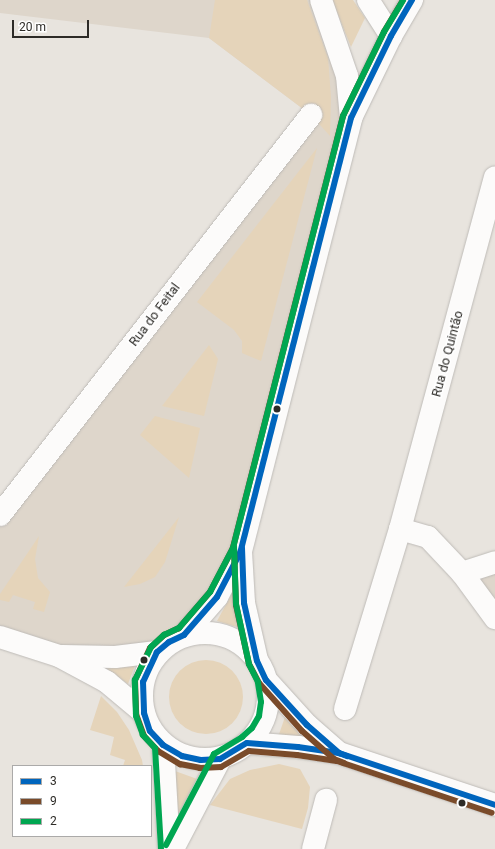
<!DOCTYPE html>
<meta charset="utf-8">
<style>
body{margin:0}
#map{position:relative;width:495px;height:849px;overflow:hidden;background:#e8e4de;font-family:Roboto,sans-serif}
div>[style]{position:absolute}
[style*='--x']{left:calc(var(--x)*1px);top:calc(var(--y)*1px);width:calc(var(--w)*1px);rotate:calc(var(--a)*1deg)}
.built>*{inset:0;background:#ded6cb}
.green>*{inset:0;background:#e5d4ba}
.round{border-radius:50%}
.roads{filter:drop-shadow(0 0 1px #bebbb7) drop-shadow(0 0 1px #bebbb7)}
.minor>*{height:22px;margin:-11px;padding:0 11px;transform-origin:11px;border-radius:11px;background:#fcfbfa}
.tertiary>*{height:22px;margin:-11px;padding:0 11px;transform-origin:11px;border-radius:11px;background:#fcfbfa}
.primary>*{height:22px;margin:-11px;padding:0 11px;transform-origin:11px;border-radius:11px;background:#fcfbfa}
.primary>.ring{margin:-11px;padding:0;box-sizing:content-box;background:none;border:22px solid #fcfbfa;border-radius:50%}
.bus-1>*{height:6px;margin:-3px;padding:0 3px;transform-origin:3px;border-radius:3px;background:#0065bd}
.bus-2>*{height:6px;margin:-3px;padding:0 3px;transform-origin:3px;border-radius:3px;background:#7a4b2a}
.bus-3>*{height:6px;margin:-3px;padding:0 3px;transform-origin:3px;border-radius:3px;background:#00a651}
.dots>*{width:11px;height:11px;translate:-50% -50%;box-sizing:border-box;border:2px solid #fff;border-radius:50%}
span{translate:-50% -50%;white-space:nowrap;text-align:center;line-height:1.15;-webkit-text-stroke:3.5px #fff;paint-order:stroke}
.street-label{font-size:13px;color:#2d2b27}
.legend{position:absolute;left:12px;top:765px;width:140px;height:72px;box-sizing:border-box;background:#fff;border:1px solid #abaaa9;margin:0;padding:5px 7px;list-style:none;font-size:12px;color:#2d2b27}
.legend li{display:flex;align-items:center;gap:8px;height:20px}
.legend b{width:20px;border:1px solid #abaaa9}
.scale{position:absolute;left:12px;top:20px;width:77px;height:18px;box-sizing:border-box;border:2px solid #2d2b27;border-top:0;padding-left:5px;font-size:12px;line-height:14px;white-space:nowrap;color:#2d2b27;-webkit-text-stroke:3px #fff;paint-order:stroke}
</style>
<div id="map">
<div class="built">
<div style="clip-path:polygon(0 0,321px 0,351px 118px,241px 551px,184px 635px,169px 642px,157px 652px,115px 657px,0 637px,0 515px,311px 115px,209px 38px,0 13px)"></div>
<div style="clip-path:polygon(495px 562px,495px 618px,462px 573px)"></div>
</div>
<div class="green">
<div style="clip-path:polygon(215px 0,307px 0,328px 58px,331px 97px,330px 136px,311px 115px,209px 38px)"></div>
<div style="clip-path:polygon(332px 0,353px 0,365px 18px,351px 47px)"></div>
<div style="clip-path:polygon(317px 148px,261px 361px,242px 353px,242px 341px,234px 330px,197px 302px)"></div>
<div style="clip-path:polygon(209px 345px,218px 359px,204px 416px,162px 406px)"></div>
<div style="clip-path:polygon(155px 416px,200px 428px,189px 478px,140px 435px)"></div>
<div style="clip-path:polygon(179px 517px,165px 562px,155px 577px,140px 584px,124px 587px)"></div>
<div style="clip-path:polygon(39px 536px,35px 559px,38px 578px,50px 592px,44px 612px,33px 609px,35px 602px,13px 595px,9px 602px,0 600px,0 594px)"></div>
<div style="clip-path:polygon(234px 590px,237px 627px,217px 621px)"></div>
<div class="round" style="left:169px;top:660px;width:74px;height:74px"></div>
<div style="clip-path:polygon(136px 663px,128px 684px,102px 665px)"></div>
<div style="clip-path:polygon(101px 696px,117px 712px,129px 730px,142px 760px,143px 766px,123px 766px,125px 760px,110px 755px,114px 737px,90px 730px)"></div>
<div style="clip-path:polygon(286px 714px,314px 743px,277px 740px)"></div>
<div style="clip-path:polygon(279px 764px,300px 769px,310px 787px,308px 808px,302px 829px,210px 805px,230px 779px,250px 770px)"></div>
<div style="clip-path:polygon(175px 771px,200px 780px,178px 817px)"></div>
</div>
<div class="roads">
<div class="minor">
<div style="--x:321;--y:0;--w:80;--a:71.1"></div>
<div style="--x:347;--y:76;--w:42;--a:84.6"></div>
<div style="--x:368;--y:0;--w:43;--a:57.4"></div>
<div style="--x:0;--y:515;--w:507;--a:-52.13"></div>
<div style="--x:400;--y:529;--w:364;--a:-74.9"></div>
<div style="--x:462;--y:573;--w:35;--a:-18"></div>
<div style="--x:345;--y:709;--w:188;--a:-73"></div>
<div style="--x:400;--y:529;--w:29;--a:16"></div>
<div style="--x:428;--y:537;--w:50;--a:46.6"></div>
<div style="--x:462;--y:573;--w:56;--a:53.7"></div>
<div style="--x:313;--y:849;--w:51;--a:-75.1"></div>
</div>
<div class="tertiary">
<div style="--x:266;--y:680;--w:61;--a:47.7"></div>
<div style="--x:307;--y:725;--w:43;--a:41.2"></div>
<div style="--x:247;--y:743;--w:51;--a:4.5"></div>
<div style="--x:298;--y:747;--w:41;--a:8.3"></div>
<div style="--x:339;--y:753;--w:164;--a:18.4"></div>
</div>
<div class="primary">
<div style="--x:241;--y:552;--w:51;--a:86.6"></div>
<div style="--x:244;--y:603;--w:58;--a:77.2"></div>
<div class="ring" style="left:142px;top:633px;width:104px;height:104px"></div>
<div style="--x:184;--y:635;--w:50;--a:-49"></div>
<div style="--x:217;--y:597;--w:52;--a:-62.4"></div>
<div style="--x:241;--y:551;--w:447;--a:-75.7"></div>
<div style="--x:351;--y:118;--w:91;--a:-64"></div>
<div style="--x:391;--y:36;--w:42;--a:-59.7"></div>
<div style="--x:0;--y:637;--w:62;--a:17.9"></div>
<div style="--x:59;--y:656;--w:55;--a:28.4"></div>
<div style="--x:107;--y:682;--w:48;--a:40"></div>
<div style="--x:62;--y:656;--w:53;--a:1.1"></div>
<div style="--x:115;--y:657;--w:42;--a:-6.8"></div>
<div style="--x:163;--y:745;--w:104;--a:86.7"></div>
<div style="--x:173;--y:849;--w:102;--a:-62.4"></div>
</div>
</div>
<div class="bus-1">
<div style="--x:412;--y:0;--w:42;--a:120.3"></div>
<div style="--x:391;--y:36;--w:91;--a:116"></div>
<div style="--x:351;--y:118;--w:447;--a:104.3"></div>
<div style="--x:241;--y:551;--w:52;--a:117.6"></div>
<div style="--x:217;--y:597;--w:50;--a:131"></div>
<div style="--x:184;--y:635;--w:17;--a:155"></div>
<div style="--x:169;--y:642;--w:16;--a:140"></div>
<div style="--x:157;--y:652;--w:33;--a:115"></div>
<div style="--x:143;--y:682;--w:31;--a:88"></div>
<div style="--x:144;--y:713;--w:19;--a:72"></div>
<div style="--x:150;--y:731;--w:19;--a:47"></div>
<div style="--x:163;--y:745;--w:22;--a:30"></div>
<div style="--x:182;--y:756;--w:19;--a:12"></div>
<div style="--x:201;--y:760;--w:19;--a:-3"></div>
<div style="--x:220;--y:759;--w:31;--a:-31"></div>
<div style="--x:247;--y:743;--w:51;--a:4.5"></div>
<div style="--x:298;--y:747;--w:41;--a:8.3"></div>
<div style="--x:339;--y:753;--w:164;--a:18.4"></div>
<div style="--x:242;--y:548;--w:55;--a:87.9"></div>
<div style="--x:244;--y:603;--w:59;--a:77.4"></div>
<div style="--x:257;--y:661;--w:21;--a:65"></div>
<div style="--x:266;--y:680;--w:61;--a:47.7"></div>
<div style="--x:307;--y:725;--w:43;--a:41.2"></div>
<div style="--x:339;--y:753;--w:9;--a:21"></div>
</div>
<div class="bus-2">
<div style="--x:403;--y:0;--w:37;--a:121"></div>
<div style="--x:384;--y:32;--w:93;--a:116"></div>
<div style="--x:343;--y:116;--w:446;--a:104.3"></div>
<div style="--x:233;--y:548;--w:50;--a:117.6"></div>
<div style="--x:210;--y:592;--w:48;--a:130.7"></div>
<div style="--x:179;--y:628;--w:17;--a:155"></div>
<div style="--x:164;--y:635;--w:19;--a:137"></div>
<div style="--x:150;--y:648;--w:35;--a:115"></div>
<div style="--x:135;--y:680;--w:34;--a:88"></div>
<div style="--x:136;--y:714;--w:23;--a:70"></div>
<div style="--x:144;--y:736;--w:21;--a:47"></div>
<div style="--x:158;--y:751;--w:26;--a:31"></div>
<div style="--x:180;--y:764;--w:20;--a:11"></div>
<div style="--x:200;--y:768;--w:21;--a:-3"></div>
<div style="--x:221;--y:767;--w:32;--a:-30"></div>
<div style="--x:249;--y:751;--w:48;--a:4.8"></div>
<div style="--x:297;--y:755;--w:40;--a:8.5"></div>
<div style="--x:337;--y:761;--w:163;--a:18.5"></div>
<div style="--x:234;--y:548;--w:57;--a:88"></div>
<div style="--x:236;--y:605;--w:60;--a:77.6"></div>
<div style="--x:249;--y:664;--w:21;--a:62"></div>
<div style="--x:259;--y:683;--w:64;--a:48.1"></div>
<div style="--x:302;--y:731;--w:43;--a:41.2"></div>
<div style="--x:334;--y:759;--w:11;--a:22"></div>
</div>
<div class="bus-3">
<div style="--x:166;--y:845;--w:103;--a:-62.2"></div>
<div style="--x:214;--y:754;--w:33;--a:-31"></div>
<div style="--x:242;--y:737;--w:13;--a:-42"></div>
<div style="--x:252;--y:728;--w:14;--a:-60"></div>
<div style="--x:259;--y:716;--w:14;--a:-82"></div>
<div style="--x:261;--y:702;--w:20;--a:-99"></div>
<div style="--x:258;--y:682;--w:20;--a:-117"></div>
<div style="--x:249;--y:664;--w:61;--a:-102.2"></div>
<div style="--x:236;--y:604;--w:57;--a:-92"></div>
<div style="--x:161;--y:849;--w:101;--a:-93.4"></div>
<div style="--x:155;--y:748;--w:18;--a:-133"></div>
<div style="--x:143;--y:735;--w:20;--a:-110"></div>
<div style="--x:136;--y:716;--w:36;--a:-92"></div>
<div style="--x:135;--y:680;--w:37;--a:-64"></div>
<div style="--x:151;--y:647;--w:18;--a:-43"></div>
<div style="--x:164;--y:635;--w:17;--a:-25"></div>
<div style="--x:179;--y:628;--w:48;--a:-49.3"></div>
<div style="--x:210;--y:592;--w:50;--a:-62.4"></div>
<div style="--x:233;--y:548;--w:446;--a:-75.7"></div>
<div style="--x:343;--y:116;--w:93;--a:-64"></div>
<div style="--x:384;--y:32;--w:37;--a:-59"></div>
</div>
<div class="dots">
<div style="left:277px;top:409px;background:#2d2b27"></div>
<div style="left:144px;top:660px;background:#2d2b27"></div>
<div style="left:462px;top:803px;background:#2d2b27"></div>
</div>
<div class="street-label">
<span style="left:155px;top:315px;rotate:-53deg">Rua do Feital</span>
<span style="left:448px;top:354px;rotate:-75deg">Rua do Quintão</span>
</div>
<ul class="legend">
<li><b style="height:5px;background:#0065bd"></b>3</li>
<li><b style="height:5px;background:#7a4b2a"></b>9</li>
<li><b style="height:5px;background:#00a651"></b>2</li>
</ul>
<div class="scale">20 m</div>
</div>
